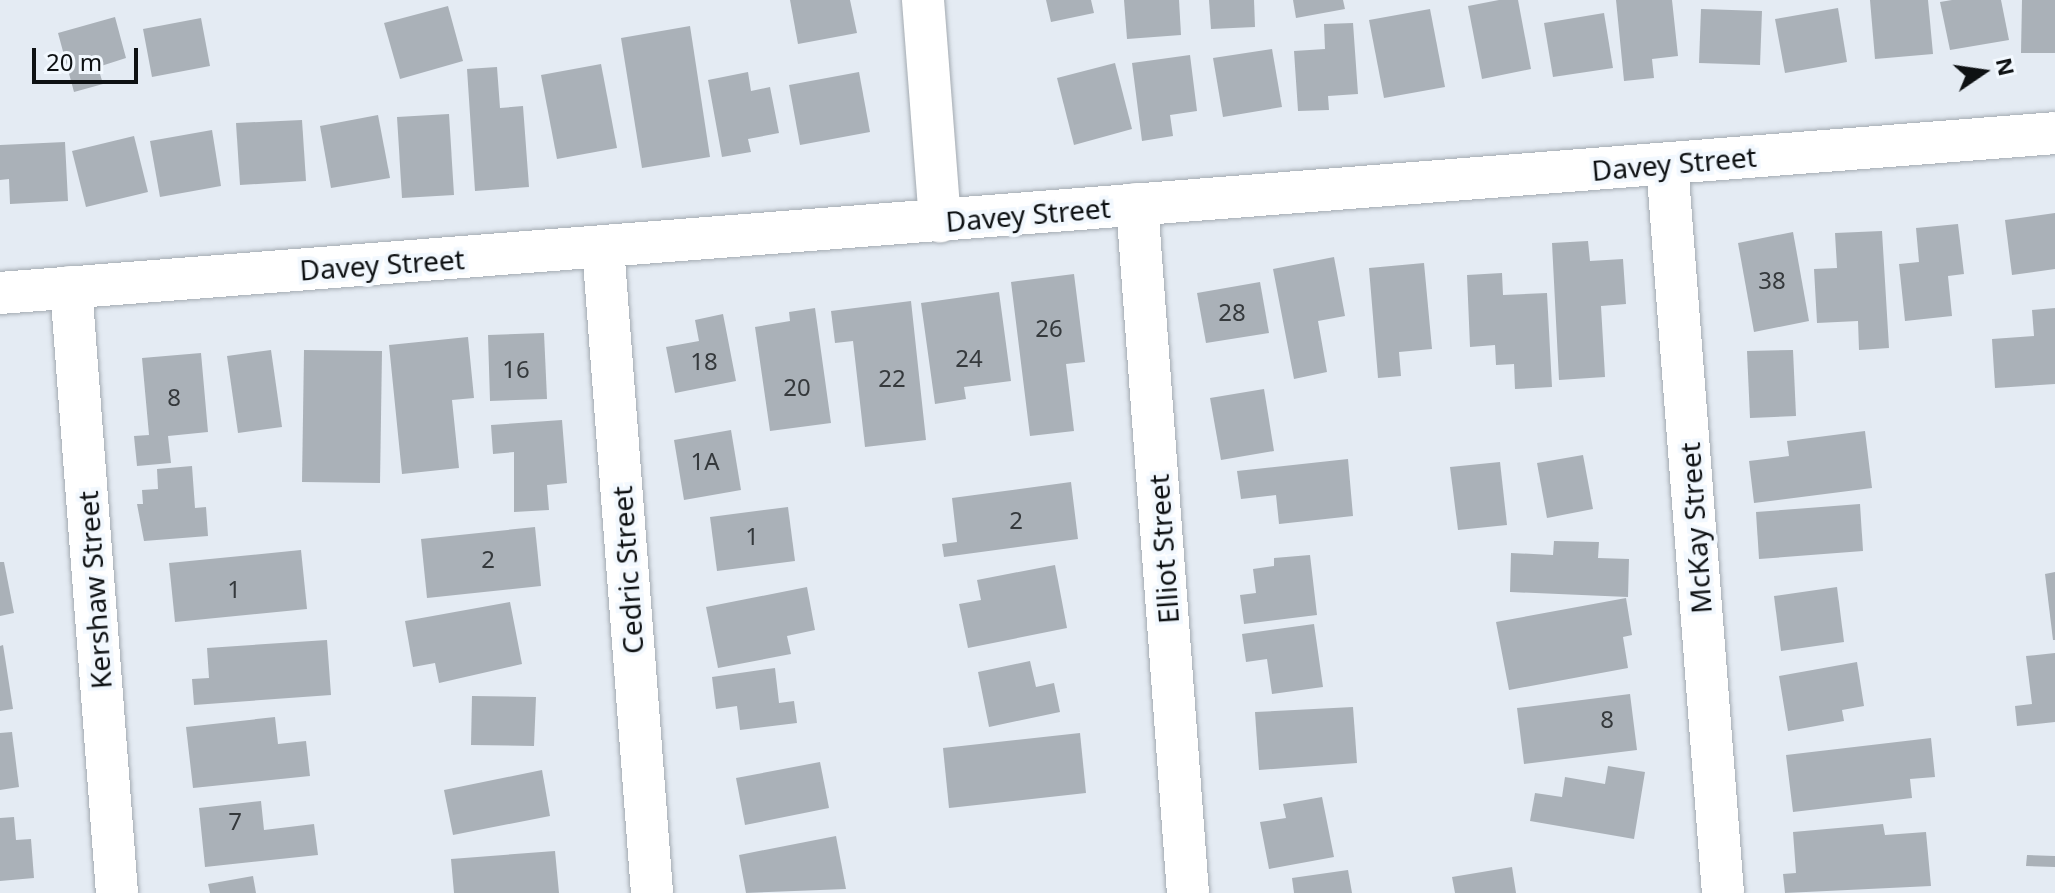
<!DOCTYPE html>
<style>
body{margin:0}
#map{position:relative;width:2055px;height:893px;overflow:hidden;background:#e4ebf3;font-family:"Noto Sans",sans-serif}
div>[style]{position:absolute}
[style*='--x']{left:calc(var(--x)*1px);top:calc(var(--y)*1px);width:calc(var(--w)*1px);rotate:calc(var(--a)*1deg)}
.building>*{inset:0;background:#aab1b8}
.roads{filter:drop-shadow(0 0 2px #a3aab1) drop-shadow(0 0 2px #a3aab1)}
.minor>*{height:42px;margin:-21px;padding:0 21px;transform-origin:21px;border-radius:21px;background:#fff}
span{translate:-50% -50%;white-space:nowrap;text-align:center;line-height:1.15;-webkit-text-stroke:8px #f2f8fe;paint-order:stroke}
.number-label{font-size:24px;color:#35393c}
.number-label span{-webkit-text-stroke-width:0}
.street-label{font-size:28px;color:#0e1113}
.north{position:absolute;left:1943px;top:32px;width:80px;height:80px;-webkit-text-stroke:6px #f2f8fe;paint-order:stroke;rotate:77deg;font-size:22px;font-weight:700;line-height:32px;text-align:center;color:#0e1113}
.north::after{content:'';display:block;margin:auto;width:28px;height:36px;background:#0e1113;clip-path:polygon(50% 0,100% 100%,50% 72%,0 100%)}
.scale{position:absolute;left:32px;top:48px;width:106px;height:36px;box-sizing:border-box;border:4px solid #0e1113;border-top:0;padding-left:10px;font-size:24px;line-height:28px;white-space:nowrap;color:#0e1113;-webkit-text-stroke:6px #f2f8fe;paint-order:stroke}
</style>
<div id="map">
<div class="building">
<div style="clip-path:polygon(790px 0,850px 0,857px 33px,798px 44px)"></div>
<div style="clip-path:polygon(1046px 0,1091px 0,1094px 13px,1051px 22px)"></div>
<div style="clip-path:polygon(1124px 0,1179px 0,1181px 35px,1127px 39px)"></div>
<div style="clip-path:polygon(1209px 0,1254px 0,1255px 27px,1211px 29px)"></div>
<div style="clip-path:polygon(1293px 0,1343px 0,1345px 9px,1296px 18px)"></div>
<div style="clip-path:polygon(1499px 0,1518px 0,1531px 69px,1482px 79px,1468px 6px)"></div>
<div style="clip-path:polygon(1616px 0,1672px 0,1678px 56px,1652px 59px,1654px 78px,1624px 81px)"></div>
<div style="clip-path:polygon(1870px 0,1928px 0,1933px 54px,1875px 59px)"></div>
<div style="clip-path:polygon(1952px 0,2001px 0,2009px 40px,1950px 50px,1940px 2px)"></div>
<div style="clip-path:polygon(2022px 0,2055px 0,2055px 53px,2021px 53px)"></div>
<div style="clip-path:polygon(448px 6px,463px 61px,400px 79px,384px 23px)"></div>
<div style="clip-path:polygon(1838px 8px,1847px 62px,1785px 73px,1775px 19px)"></div>
<div style="clip-path:polygon(1430px 9px,1445px 87px,1384px 98px,1369px 20px)"></div>
<div style="clip-path:polygon(1701px 9px,1762px 11px,1760px 65px,1699px 63px)"></div>
<div style="clip-path:polygon(1604px 13px,1613px 68px,1553px 77px,1544px 23px)"></div>
<div style="clip-path:polygon(115px 17px,126px 58px,98px 67px,103px 84px,74px 92px,58px 33px)"></div>
<div style="clip-path:polygon(201px 18px,210px 66px,152px 77px,143px 29px)"></div>
<div style="clip-path:polygon(1353px 23px,1358px 94px,1328px 96px,1329px 110px,1298px 111px,1294px 51px,1325px 49px,1324px 24px)"></div>
<div style="clip-path:polygon(690px 26px,710px 157px,642px 168px,621px 38px)"></div>
<div style="clip-path:polygon(1272px 49px,1282px 107px,1223px 117px,1213px 58px)"></div>
<div style="clip-path:polygon(1190px 55px,1197px 111px,1170px 115px,1173px 136px,1142px 141px,1132px 63px)"></div>
<div style="clip-path:polygon(1115px 63px,1132px 129px,1074px 145px,1057px 78px)"></div>
<div style="clip-path:polygon(601px 64px,617px 148px,557px 159px,541px 75px)"></div>
<div style="clip-path:polygon(497px 67px,500px 108px,523px 106px,529px 187px,475px 191px,467px 69px)"></div>
<div style="clip-path:polygon(748px 72px,751px 91px,770px 87px,779px 133px,748px 139px,751px 152px,722px 157px,708px 80px)"></div>
<div style="clip-path:polygon(859px 72px,870px 132px,800px 145px,789px 85px)"></div>
<div style="clip-path:polygon(449px 114px,454px 195px,402px 198px,397px 117px)"></div>
<div style="clip-path:polygon(378px 115px,390px 178px,331px 188px,320px 126px)"></div>
<div style="clip-path:polygon(302px 120px,306px 181px,240px 185px,236px 123px)"></div>
<div style="clip-path:polygon(212px 130px,221px 186px,160px 197px,150px 141px)"></div>
<div style="clip-path:polygon(134px 136px,148px 192px,86px 207px,72px 151px)"></div>
<div style="clip-path:polygon(65px 142px,68px 201px,10px 204px,9px 179px,0 180px,0 145px)"></div>
<div style="clip-path:polygon(2055px 213px,2055px 269px,2012px 275px,2005px 220px)"></div>
<div style="clip-path:polygon(1958px 224px,1964px 274px,1948px 276px,1952px 316px,1905px 321px,1899px 264px,1919px 262px,1916px 228px)"></div>
<div style="clip-path:polygon(1882px 231px,1889px 348px,1859px 350px,1858px 321px,1817px 323px,1814px 269px,1837px 268px,1835px 233px)"></div>
<div style="clip-path:polygon(1793px 232px,1809px 321px,1754px 332px,1738px 243px)"></div>
<div style="clip-path:polygon(1588px 241px,1590px 261px,1623px 259px,1626px 304px,1601px 306px,1605px 377px,1559px 380px,1552px 243px)"></div>
<div style="clip-path:polygon(1334px 257px,1345px 316px,1318px 321px,1327px 372px,1294px 379px,1273px 269px)"></div>
<div style="clip-path:polygon(1424px 263px,1432px 349px,1399px 352px,1401px 376px,1378px 378px,1369px 268px)"></div>
<div style="clip-path:polygon(1502px 273px,1503px 295px,1547px 293px,1552px 387px,1515px 389px,1514px 364px,1496px 365px,1495px 345px,1470px 347px,1467px 275px)"></div>
<div style="clip-path:polygon(1074px 274px,1085px 362px,1066px 364px,1074px 431px,1030px 436px,1011px 282px)"></div>
<div style="clip-path:polygon(1260px 282px,1269px 333px,1206px 343px,1197px 293px)"></div>
<div style="clip-path:polygon(999px 292px,1011px 381px,964px 387px,966px 399px,935px 404px,921px 303px)"></div>
<div style="clip-path:polygon(911px 301px,926px 440px,865px 447px,853px 341px,835px 343px,831px 311px)"></div>
<div style="clip-path:polygon(815px 308px,831px 423px,770px 431px,755px 327px,790px 321px,789px 312px)"></div>
<div style="clip-path:polygon(2055px 308px,2055px 384px,1995px 388px,1992px 339px,2034px 336px,2032px 310px)"></div>
<div style="clip-path:polygon(723px 314px,736px 381px,675px 393px,666px 347px,699px 341px,695px 320px)"></div>
<div style="clip-path:polygon(544px 333px,547px 399px,490px 401px,488px 335px)"></div>
<div style="clip-path:polygon(468px 337px,474px 398px,452px 400px,459px 468px,402px 474px,389px 345px)"></div>
<div style="clip-path:polygon(271px 350px,282px 427px,238px 433px,227px 356px)"></div>
<div style="clip-path:polygon(304px 350px,382px 351px,380px 483px,302px 482px)"></div>
<div style="clip-path:polygon(1793px 350px,1796px 416px,1750px 418px,1747px 351px)"></div>
<div style="clip-path:polygon(201px 353px,208px 432px,168px 436px,171px 463px,137px 466px,134px 436px,149px 435px,142px 358px)"></div>
<div style="clip-path:polygon(1264px 389px,1274px 451px,1221px 460px,1210px 398px)"></div>
<div style="clip-path:polygon(562px 420px,567px 483px,547px 485px,549px 510px,514px 512px,514px 452px,493px 454px,491px 425px)"></div>
<div style="clip-path:polygon(731px 430px,741px 490px,684px 500px,674px 440px)"></div>
<div style="clip-path:polygon(1865px 431px,1872px 488px,1754px 503px,1749px 461px,1789px 456px,1787px 441px)"></div>
<div style="clip-path:polygon(1583px 455px,1593px 509px,1547px 518px,1537px 463px)"></div>
<div style="clip-path:polygon(1348px 459px,1353px 516px,1279px 524px,1276px 495px,1241px 499px,1237px 471px)"></div>
<div style="clip-path:polygon(1500px 462px,1507px 525px,1458px 530px,1450px 467px)"></div>
<div style="clip-path:polygon(192px 466px,195px 508px,206px 507px,208px 536px,144px 541px,137px 504px,143px 504px,142px 490px,158px 489px,157px 469px)"></div>
<div style="clip-path:polygon(1071px 482px,1078px 539px,944px 557px,942px 544px,957px 542px,952px 498px)"></div>
<div style="clip-path:polygon(1860px 504px,1863px 551px,1759px 559px,1756px 512px)"></div>
<div style="clip-path:polygon(788px 507px,795px 561px,717px 571px,710px 517px)"></div>
<div style="clip-path:polygon(535px 527px,541px 586px,427px 598px,421px 539px)"></div>
<div style="clip-path:polygon(1554px 541px,1599px 542px,1598px 558px,1629px 559px,1628px 597px,1510px 592px,1511px 553px,1553px 555px)"></div>
<div style="clip-path:polygon(301px 550px,307px 609px,175px 622px,169px 563px)"></div>
<div style="clip-path:polygon(1310px 555px,1317px 615px,1244px 624px,1240px 595px,1256px 593px,1253px 569px,1274px 566px,1274px 558px)"></div>
<div style="clip-path:polygon(0 562px,4px 562px,14px 613px,0 616px)"></div>
<div style="clip-path:polygon(1055px 565px,1067px 628px,968px 648px,959px 604px,981px 600px,977px 580px)"></div>
<div style="clip-path:polygon(2055px 572px,2055px 640px,2053px 640px,2045px 574px)"></div>
<div style="clip-path:polygon(807px 587px,815px 630px,787px 636px,791px 654px,718px 668px,706px 607px)"></div>
<div style="clip-path:polygon(1837px 587px,1844px 642px,1781px 651px,1774px 596px)"></div>
<div style="clip-path:polygon(1626px 598px,1632px 635px,1623px 637px,1628px 668px,1509px 690px,1496px 622px)"></div>
<div style="clip-path:polygon(510px 602px,522px 664px,439px 683px,435px 663px,413px 667px,405px 621px)"></div>
<div style="clip-path:polygon(1314px 624px,1323px 687px,1272px 694px,1267px 659px,1246px 662px,1242px 634px)"></div>
<div style="clip-path:polygon(327px 640px,331px 695px,194px 705px,192px 679px,209px 678px,207px 648px)"></div>
<div style="clip-path:polygon(3px 645px,13px 709px,0 711px,0 646px)"></div>
<div style="clip-path:polygon(2055px 653px,2055px 722px,2017px 726px,2015px 706px,2032px 704px,2026px 656px)"></div>
<div style="clip-path:polygon(1030px 661px,1036px 687px,1054px 683px,1060px 712px,989px 727px,978px 672px)"></div>
<div style="clip-path:polygon(1857px 662px,1864px 706px,1842px 710px,1844px 721px,1788px 731px,1779px 676px)"></div>
<div style="clip-path:polygon(775px 668px,779px 703px,794px 701px,797px 723px,740px 730px,737px 706px,716px 709px,712px 677px)"></div>
<div style="clip-path:polygon(1630px 694px,1637px 750px,1524px 764px,1517px 708px)"></div>
<div style="clip-path:polygon(472px 696px,536px 697px,534px 746px,471px 745px)"></div>
<div style="clip-path:polygon(1353px 707px,1357px 763px,1259px 770px,1255px 712px)"></div>
<div style="clip-path:polygon(275px 717px,278px 744px,306px 741px,310px 776px,193px 788px,186px 727px)"></div>
<div style="clip-path:polygon(12px 732px,19px 787px,0 790px,0 733px)"></div>
<div style="clip-path:polygon(1080px 733px,1086px 793px,949px 808px,943px 748px)"></div>
<div style="clip-path:polygon(1931px 738px,1935px 777px,1910px 779px,1912px 798px,1793px 812px,1786px 755px)"></div>
<div style="clip-path:polygon(820px 762px,829px 808px,745px 825px,736px 778px)"></div>
<div style="clip-path:polygon(1608px 766px,1645px 772px,1634px 839px,1530px 821px,1535px 793px,1562px 797px,1565px 777px,1605px 784px)"></div>
<div style="clip-path:polygon(542px 770px,550px 816px,453px 835px,444px 790px)"></div>
<div style="clip-path:polygon(1322px 797px,1334px 857px,1269px 869px,1260px 822px,1286px 818px,1283px 804px)"></div>
<div style="clip-path:polygon(261px 801px,264px 830px,314px 824px,318px 855px,205px 867px,199px 808px)"></div>
<div style="clip-path:polygon(14px 817px,16px 840px,31px 839px,34px 878px,0 881px,0 818px)"></div>
<div style="clip-path:polygon(1883px 824px,1885px 835px,1926px 832px,1931px 886px,1785px 893px,1783px 874px,1796px 873px,1793px 832px)"></div>
<div style="clip-path:polygon(836px 836px,846px 889px,746px 893px,739px 855px)"></div>
<div style="clip-path:polygon(555px 851px,559px 893px,454px 893px,451px 859px)"></div>
<div style="clip-path:polygon(2027px 855px,2055px 856px,2055px 867px,2026px 866px)"></div>
<div style="clip-path:polygon(1512px 867px,1516px 893px,1455px 893px,1452px 877px)"></div>
<div style="clip-path:polygon(1348px 870px,1352px 893px,1294px 893px,1292px 878px)"></div>
<div style="clip-path:polygon(253px 876px,256px 893px,210px 893px,208px 884px)"></div>
</div>
<div class="roads">
<div class="minor">
<div style="--x:923;--y:0;--w:222;--a:85.6"></div>
<div style="--x:1667;--y:164;--w:731;--a:85.61"></div>
<div style="--x:1137;--y:204;--w:691;--a:85.77"></div>
<div style="--x:603;--y:247;--w:648;--a:85.66"></div>
<div style="--x:71;--y:287;--w:608;--a:85.66"></div>
<div style="--x:0;--y:293;--w:2061;--a:-4.45"></div>
</div>
</div>
<div class="number-label">
<span style="left:1772px;top:280px">38</span>
<span style="left:1232px;top:312px">28</span>
<span style="left:1049px;top:328px">26</span>
<span style="left:969px;top:358px">24</span>
<span style="left:704px;top:361px">18</span>
<span style="left:516px;top:369px">16</span>
<span style="left:892px;top:378px">22</span>
<span style="left:797px;top:387px">20</span>
<span style="left:174px;top:397px">8</span>
<span style="left:705px;top:461px">1A</span>
<span style="left:1016px;top:520px">2</span>
<span style="left:752px;top:536px">1</span>
<span style="left:488px;top:559px">2</span>
<span style="left:234px;top:589px">1</span>
<span style="left:1607px;top:719px">8</span>
<span style="left:235px;top:821px">7</span>
</div>
<div class="street-label">
<span style="left:1674px;top:163px;rotate:-5deg">Davey Street</span>
<span style="left:1028px;top:214px;rotate:-5deg">Davey Street</span>
<span style="left:382px;top:264px;rotate:-4deg">Davey Street</span>
<span style="left:1695px;top:528px;rotate:-94deg">McKay Street</span>
<span style="left:1163px;top:549px;rotate:-94deg">Elliot Street</span>
<span style="left:627px;top:570px;rotate:-94deg">Cedric Street</span>
<span style="left:94px;top:590px;rotate:-94deg">Kershaw Street</span>
</div>
<div class="north">N</div>
<div class="scale">20 m</div>
</div>
